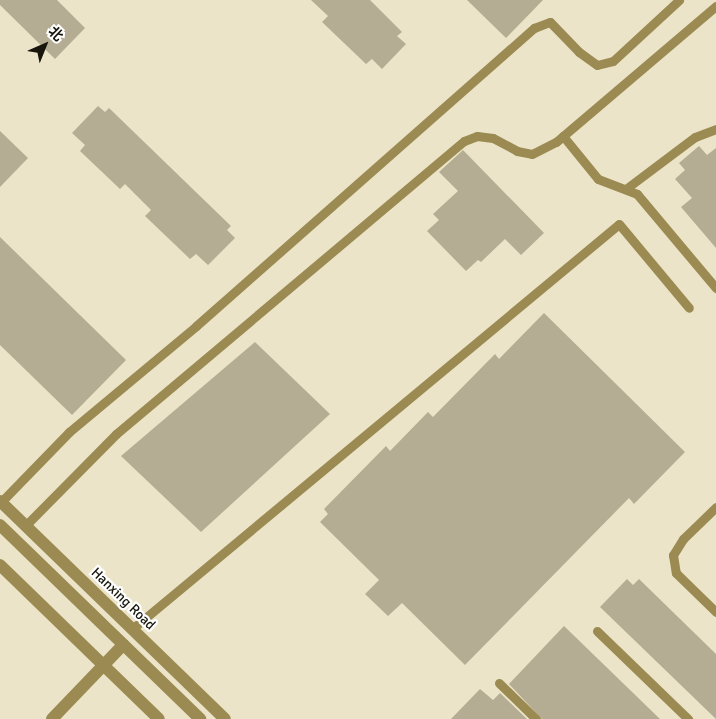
<!DOCTYPE html>
<meta charset="utf-8">
<style>
body{margin:0}
#map{position:relative;width:716px;height:719px;overflow:hidden;background:#ebe4c9;font-family:Signika,"Noto Sans SC",sans-serif}
div>[style]{position:absolute}
[style*='--x']{left:calc(var(--x)*1px);top:calc(var(--y)*1px);width:calc(var(--w)*1px);rotate:calc(var(--a)*1deg)}
.building>*{inset:0;background:#b4ad93}
.service>*{height:9px;margin:-4.5px;padding:0 4.5px;transform-origin:4.5px;border-radius:4.5px;background:#9b8b52}
.minor>*{height:12px;margin:-6px;padding:0 6px;transform-origin:6px;border-radius:6px;background:#9b8b52}
.tertiary>*{height:12px;margin:-6px;padding:0 6px;transform-origin:6px;border-radius:6px;background:#9b8b52}
span{translate:-50% -50%;white-space:nowrap;text-align:center;line-height:1.15;-webkit-text-stroke:4.5px #fff;paint-order:stroke}
.street-label{font-size:14px;color:#18160c}
.north{position:absolute;left:20px;top:20px;width:50px;height:50px;-webkit-text-stroke:4px #fff;paint-order:stroke;rotate:44deg;font-size:14px;font-weight:700;line-height:20px;text-align:center;color:#18160c}
.north::after{content:'';display:block;margin:auto;width:18px;height:22px;background:#18160c;clip-path:polygon(50% 0,100% 100%,50% 72%,0 100%)}
</style>
<div id="map">
<div class="building">
<div style="clip-path:polygon(0 0,57px 0,85px 28px,55px 59px,0 5px)"></div>
<div style="clip-path:polygon(311px 0,370px 0,402px 32px,397px 36px,406px 44px,382px 69px,372px 59px,366px 64px,322px 22px,328px 16px)"></div>
<div style="clip-path:polygon(467px 0,543px 0,506px 38px)"></div>
<div style="clip-path:polygon(98px 106px,105px 112px,109px 108px,231px 226px,227px 230px,235px 238px,208px 265px,196px 254px,190px 259px,145px 216px,151px 210px,125px 184px,120px 189px,80px 151px,85px 145px,72px 133px)"></div>
<div style="clip-path:polygon(0 131px,28px 158px,0 187px)"></div>
<div style="clip-path:polygon(699px 146px,707px 155px,716px 148px,716px 248px,681px 207px,692px 198px,675px 179px,685px 170px,679px 163px)"></div>
<div style="clip-path:polygon(463px 150px,544px 233px,521px 255px,505px 239px,481px 262px,478px 260px,466px 271px,427px 231px,439px 220px,433px 214px,458px 191px,439px 172px)"></div>
<div style="clip-path:polygon(0 237px,126px 360px,72px 415px,0 345px)"></div>
<div style="clip-path:polygon(544px 313px,685px 452px,634px 504px,629px 498px,465px 665px,402px 603px,388px 616px,365px 594px,379px 580px,320px 522px,328px 514px,324px 509px,386px 446px,390px 451px,428px 412px,433px 417px,495px 354px,499px 359px)"></div>
<div style="clip-path:polygon(255px 342px,330px 414px,201px 532px,121px 456px)"></div>
<div style="clip-path:polygon(627px 579px,633px 585px,639px 579px,716px 654px,716px 719px,600px 607px)"></div>
<div style="clip-path:polygon(564px 626px,660px 719px,542px 719px,509px 684px)"></div>
<div style="clip-path:polygon(480px 689px,493px 700px,500px 693px,527px 719px,451px 719px)"></div>
</div>
<div class="service">
<div style="--x:563;--y:136;--w:55;--a:50.9"></div>
<div style="--x:598;--y:179;--w:42;--a:21"></div>
<div style="--x:637;--y:194;--w:123;--a:50"></div>
<div style="--x:627;--y:188;--w:85;--a:-36.9"></div>
<div style="--x:695;--y:137;--w:22;--a:-21"></div>
<div style="--x:1;--y:502;--w:98;--a:-45.8"></div>
<div style="--x:69;--y:432;--w:165;--a:-39.8"></div>
<div style="--x:196;--y:326;--w:451;--a:-41.4"></div>
<div style="--x:534;--y:28;--w:17;--a:-21"></div>
<div style="--x:550;--y:22;--w:42;--a:46"></div>
<div style="--x:579;--y:52;--w:22;--a:36"></div>
<div style="--x:597;--y:65;--w:16;--a:-14"></div>
<div style="--x:613;--y:61;--w:90;--a:-42.7"></div>
<div style="--x:716;--y:507;--w:46;--a:135.9"></div>
<div style="--x:683;--y:539;--w:19;--a:122"></div>
<div style="--x:673;--y:555;--w:18;--a:81"></div>
<div style="--x:676;--y:573;--w:56;--a:44.3"></div>
<div style="--x:26;--y:525;--w:128;--a:-45.3"></div>
<div style="--x:116;--y:434;--w:455;--a:-40.1"></div>
<div style="--x:464;--y:141;--w:14;--a:-21"></div>
<div style="--x:477;--y:136;--w:16;--a:7"></div>
<div style="--x:493;--y:138;--w:27;--a:28"></div>
<div style="--x:517;--y:151;--w:15;--a:11"></div>
<div style="--x:532;--y:154;--w:27;--a:-27"></div>
<div style="--x:556;--y:142;--w:210;--a:-40.4"></div>
<div style="--x:132;--y:629;--w:633;--a:-39.75"></div>
<div style="--x:619;--y:224;--w:109;--a:50.2"></div>
<div style="--x:597;--y:631;--w:127;--a:44"></div>
<div style="--x:499;--y:683;--w:52;--a:44.2"></div>
</div>
<div class="minor">
<div style="--x:0;--y:565;--w:221;--a:44.1"></div>
<div style="--x:52;--y:719;--w:103;--a:-46.2"></div>
</div>
<div class="tertiary">
<div style="--x:0;--y:501;--w:313;--a:44.1"></div>
<div style="--x:0;--y:525;--w:279;--a:44.1"></div>
</div>
<div class="street-label">
<span style="left:123px;top:599px;rotate:44deg">Hanxing Road</span>
</div>
<div class="north">北</div>
</div>
